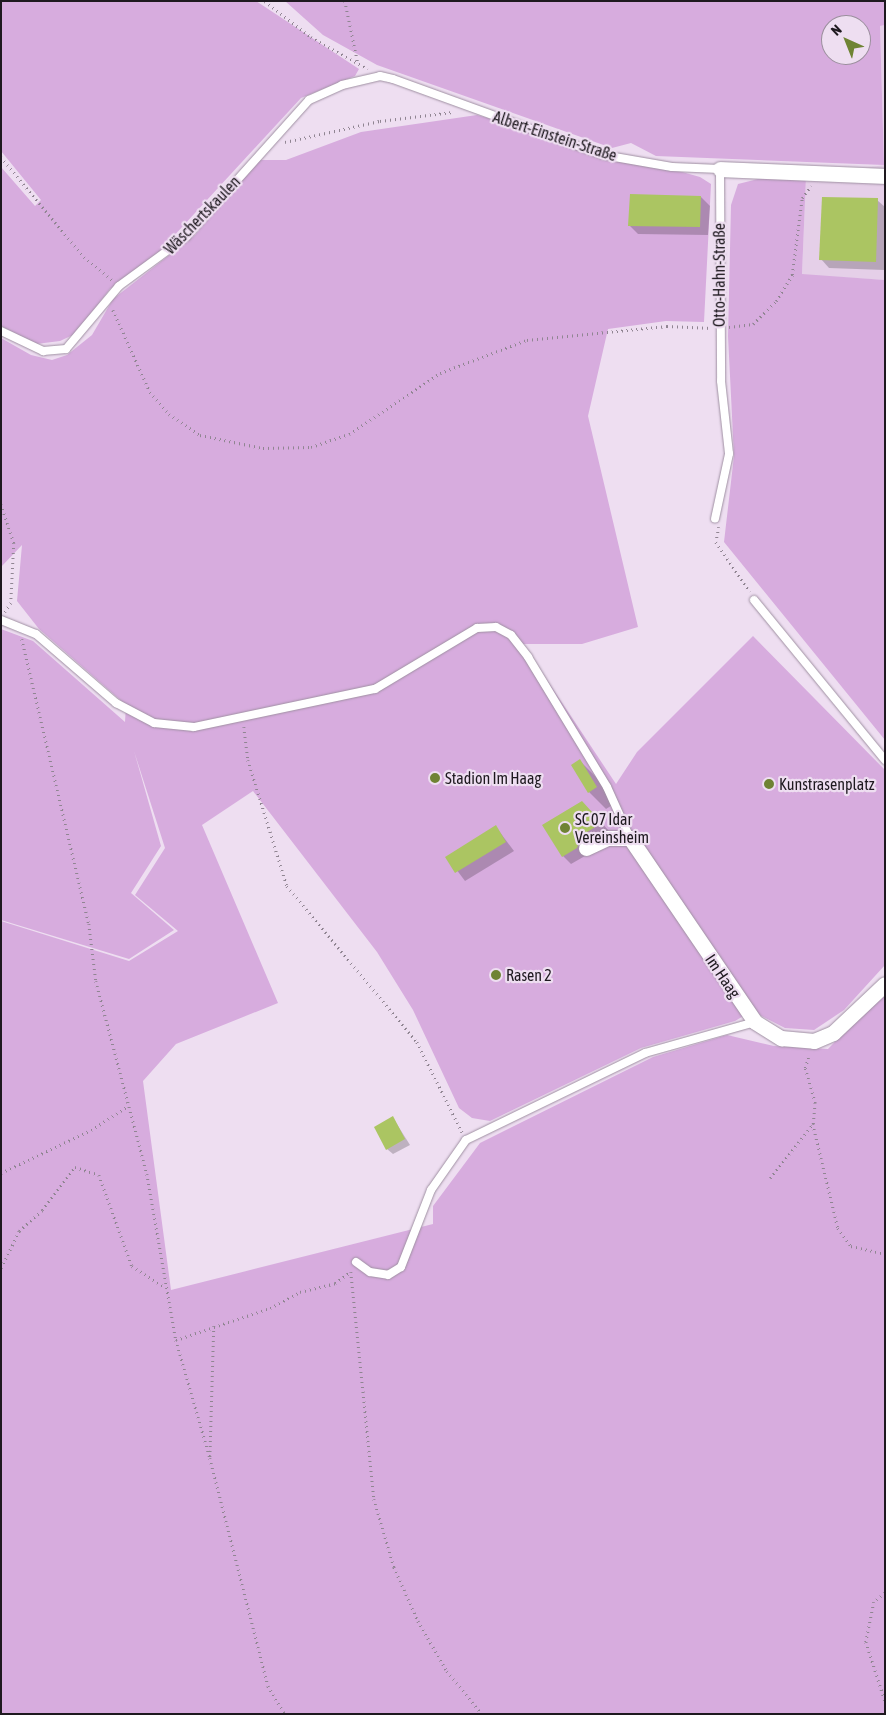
<!DOCTYPE html>
<meta charset="utf-8">
<style>
body{margin:0}
#map{position:relative;width:886px;height:1715px;overflow:hidden;background:#eedef1;font-family:"Asap Condensed",sans-serif}
div>[style]{position:absolute}
[style*='--x']{left:calc(var(--x)*1px);top:calc(var(--y)*1px);width:calc(var(--w)*1px);rotate:calc(var(--a)*1deg)}
.built>*{inset:0;background:#e5cfe8}
.green>*{inset:0;background:#d7acde}
.shadow>*{inset:0;background:#0003}
.building>*{inset:0;background:#abc562}
.path>*{height:2.5px;margin-top:-1.25px;transform-origin:0;background:repeating-linear-gradient(90deg,#908592 0 1px,transparent 0 5px)}
.roads{filter:drop-shadow(0 0 1px #9f90a2) drop-shadow(0 0 1px #9f90a2)}
.service>*{height:8px;margin:-4px;padding:0 4px;transform-origin:4px;border-radius:4px;background:#fff}
.minor>*{height:15px;margin:-7.5px;padding:0 7.5px;transform-origin:7.5px;border-radius:7.5px;background:#fff}
.dots>*{width:14px;height:14px;translate:-50% -50%;box-sizing:border-box;border:2px solid #eedef1;border-radius:50%}
span{translate:-50% -50%;white-space:nowrap;text-align:center;line-height:1.15;-webkit-text-stroke:4.5px #eedef1;paint-order:stroke}
.street-label{font-size:16px;color:#1e191f}
.poi-label{font-size:16px;color:#1e191f}
.left{translate:0 -50%;text-align:left}
.frame{position:absolute;inset:0;border:2px solid #1e191f;pointer-events:none}
.north{position:absolute;left:821px;top:15px;width:50px;height:50px;box-sizing:border-box;background:#eedef1;border:1px solid #9b8f9d;border-radius:50%;rotate:316deg;font-size:14px;font-weight:700;line-height:20px;text-align:center;color:#1e191f}
.north::after{content:'';display:block;margin:auto;width:18px;height:22px;background:#6f8334;clip-path:polygon(50% 0,100% 100%,50% 72%,0 100%)}
</style>
<div id="map">
<div class="built">
<div style="clip-path:polygon(885px 25px,885px 280px,802px 275px,806px 177px,884px 165px,880px 26px)"></div>
</div>
<div class="green">
<div style="clip-path:polygon(1px 1px,256px 1px,359px 69px,355px 76px,301px 98px,160px 251px,110px 289px,75px 334px,60px 341px,36px 344px,1px 326px,1px 167px,35px 206px,41px 200px,1px 151px)"></div>
<div style="clip-path:polygon(evenodd,285px 1px,885px 1px,885px 25px,880px 26px,884px 165px,656px 156px,631px 143px,612px 148px,377px 65px,323px 35px,285px 1px,831px 25px,861px 25px,861px 55px,831px 55px,831px 25px)"></div>
<div style="clip-path:polygon(477px 115px,700px 177px,711px 184px,704px 322px,666px 321px,608px 329px,588px 416px,638px 627px,582px 644px,523px 644px,616px 784px,637px 752px,753px 636px,885px 770px,885px 965px,844px 1010px,814px 1030px,785px 1028px,752px 1011px,735px 1021px,641px 1048px,490px 1121px,472px 1118px,459px 1108px,413px 1010px,377px 952px,253px 791px,202px 825px,278px 1003px,176px 1044px,143px 1081px,171px 1290px,433px 1224px,433px 1206px,480px 1143px,653px 1057px,727px 1035px,774px 1046px,828px 1049px,885px 990px,885px 1714px,1px 1714px,1px 921px,129px 961px,178px 931px,135px 895px,165px 848px,134px 751px,161px 846px,131px 893px,174px 930px,129px 959px,1px 920px,1px 629px,33px 641px,125px 722px,126px 705px,39px 629px,17px 601px,22px 545px,1px 567px,1px 338px,31px 355px,52px 360px,67px 355px,92px 335px,113px 299px,195px 235px,260px 160px,286px 160px,361px 132px)"></div>
<div style="clip-path:polygon(806px 177px,802px 274px,885px 280px,885px 740px,724px 542px,734px 456px,728px 336px,731px 205px,738px 184px,762px 178px)"></div>
</div>
<div class="shadow">
<div style="clip-path:polygon(701px 197px,710px 206px,708px 235px,638px 234px,629px 225px)"></div>
<div style="clip-path:polygon(877px 200px,885px 207px,884px 270px,829px 268px,821px 259px)"></div>
<div style="clip-path:polygon(580px 761px,597px 778px,614px 804px,606px 809px,589px 792px)"></div>
<div style="clip-path:polygon(590px 810px,609px 831px,590px 843px,585px 856px,571px 864px,563px 856px)"></div>
<div style="clip-path:polygon(496px 827px,514px 851px,465px 881px,447px 857px)"></div>
<div style="clip-path:polygon(393px 1118px,410px 1145px,393px 1154px,387px 1149px)"></div>
</div>
<div class="building">
<div style="clip-path:polygon(630px 194px,701px 196px,700px 227px,628px 226px)"></div>
<div style="clip-path:polygon(822px 197px,878px 198px,876px 262px,819px 260px)"></div>
<div style="clip-path:polygon(580px 759px,597px 787px,588px 793px,571px 765px)"></div>
<div style="clip-path:polygon(582px 801px,602px 823px,582px 835px,577px 848px,562px 857px,542px 825px)"></div>
<div style="clip-path:polygon(496px 825px,506px 842px,455px 873px,445px 857px)"></div>
<div style="clip-path:polygon(393px 1116px,405px 1139px,386px 1150px,374px 1127px)"></div>
</div>
<div class="path">
<div style="--x:265;--y:1;--w:58;--a:38"></div>
<div style="--x:311;--y:37;--w:65;--a:29.3"></div>
<div style="--x:345;--y:1;--w:63;--a:78.2"></div>
<div style="--x:285;--y:142;--w:97;--a:-12.5"></div>
<div style="--x:380;--y:121;--w:73;--a:-7.1"></div>
<div style="--x:1;--y:157;--w:130;--a:50.3"></div>
<div style="--x:84;--y:257;--w:36;--a:39"></div>
<div style="--x:113;--y:310;--w:90;--a:65.7"></div>
<div style="--x:150;--y:392;--w:29;--a:49"></div>
<div style="--x:169;--y:414;--w:37;--a:34"></div>
<div style="--x:200;--y:435;--w:64;--a:11.7"></div>
<div style="--x:263;--y:448;--w:48;--a:-1.2"></div>
<div style="--x:311;--y:447;--w:40;--a:-18.9"></div>
<div style="--x:349;--y:434;--w:110;--a:-33.8"></div>
<div style="--x:440;--y:373;--w:93;--a:-20.8"></div>
<div style="--x:527;--y:340;--w:141;--a:-5.7"></div>
<div style="--x:667;--y:326;--w:45;--a:2.5"></div>
<div style="--x:729;--y:327;--w:24;--a:-7"></div>
<div style="--x:753;--y:324;--w:33;--a:-45"></div>
<div style="--x:776;--y:301;--w:31;--a:-58"></div>
<div style="--x:792;--y:275;--w:78;--a:-82.6"></div>
<div style="--x:802;--y:198;--w:15;--a:-53"></div>
<div style="--x:1;--y:504;--w:41;--a:71.6"></div>
<div style="--x:14;--y:543;--w:60;--a:92.9"></div>
<div style="--x:11;--y:603;--w:11;--a:124"></div>
<div style="--x:719;--y:527;--w:15;--a:101"></div>
<div style="--x:716;--y:542;--w:60;--a:55.8"></div>
<div style="--x:22;--y:639;--w:293;--a:76.8"></div>
<div style="--x:89;--y:924;--w:57;--a:83"></div>
<div style="--x:96;--y:981;--w:200;--a:75.2"></div>
<div style="--x:147;--y:1174;--w:169;--a:80.1"></div>
<div style="--x:176;--y:1340;--w:123;--a:73.9"></div>
<div style="--x:244;--y:727;--w:33;--a:83"></div>
<div style="--x:248;--y:760;--w:132;--a:72.8"></div>
<div style="--x:287;--y:886;--w:203;--a:50.2"></div>
<div style="--x:417;--y:1042;--w:101;--a:63.4"></div>
<div style="--x:813;--y:1124;--w:107;--a:76.5"></div>
<div style="--x:838;--y:1228;--w:22;--a:54"></div>
<div style="--x:851;--y:1246;--w:35;--a:13"></div>
<div style="--x:1;--y:1173;--w:100;--a:-25.5"></div>
<div style="--x:91;--y:1130;--w:44;--a:-33"></div>
<div style="--x:770;--y:1178;--w:69;--a:-51.5"></div>
<div style="--x:813;--y:1124;--w:21;--a:-85"></div>
<div style="--x:815;--y:1103;--w:36;--a:-106"></div>
<div style="--x:805;--y:1068;--w:14;--a:-73"></div>
<div style="--x:1;--y:1268;--w:41;--a:-64.1"></div>
<div style="--x:19;--y:1231;--w:31;--a:-42"></div>
<div style="--x:42;--y:1210;--w:54;--a:-52.5"></div>
<div style="--x:75;--y:1167;--w:25;--a:18"></div>
<div style="--x:99;--y:1175;--w:97;--a:70.1"></div>
<div style="--x:132;--y:1266;--w:38;--a:33"></div>
<div style="--x:351;--y:1272;--w:228;--a:84.2"></div>
<div style="--x:374;--y:1499;--w:71;--a:73.6"></div>
<div style="--x:394;--y:1567;--w:59;--a:66"></div>
<div style="--x:418;--y:1621;--w:58;--a:59.9"></div>
<div style="--x:447;--y:1671;--w:55;--a:50.9"></div>
<div style="--x:214;--y:1326;--w:132;--a:91.7"></div>
<div style="--x:210;--y:1458;--w:235;--a:75.7"></div>
<div style="--x:268;--y:1686;--w:33;--a:59"></div>
<div style="--x:176;--y:1340;--w:99;--a:-18.8"></div>
<div style="--x:270;--y:1308;--w:34;--a:-28"></div>
<div style="--x:300;--y:1292;--w:36;--a:-14"></div>
<div style="--x:335;--y:1283;--w:19;--a:-36"></div>
<div style="--x:885;--y:1593;--w:14;--a:141"></div>
<div style="--x:874;--y:1602;--w:41;--a:101.3"></div>
<div style="--x:866;--y:1642;--w:62;--a:72.1"></div>
</div>
<div class="roads">
<div class="service">
<div style="--x:1;--y:331;--w:47;--a:25.5"></div>
<div style="--x:43;--y:351;--w:23;--a:-5"></div>
<div style="--x:66;--y:349;--w:82;--a:-49.9"></div>
<div style="--x:119;--y:286;--w:83;--a:-36.2"></div>
<div style="--x:186;--y:237;--w:184;--a:-48.1"></div>
<div style="--x:309;--y:100;--w:36;--a:-24"></div>
<div style="--x:342;--y:85;--w:39;--a:-13"></div>
<div style="--x:380;--y:76;--w:13;--a:13"></div>
<div style="--x:393;--y:79;--w:223;--a:19.9"></div>
<div style="--x:603;--y:155;--w:70;--a:9.9"></div>
<div style="--x:672;--y:167;--w:48;--a:2.4"></div>
<div style="--x:720;--y:169;--w:212;--a:89.7"></div>
<div style="--x:721;--y:381;--w:73;--a:83.7"></div>
<div style="--x:729;--y:454;--w:66;--a:102.2"></div>
<div style="--x:754;--y:600;--w:207;--a:50.7"></div>
<div style="--x:1;--y:620;--w:38;--a:22"></div>
<div style="--x:36;--y:634;--w:106;--a:40.8"></div>
<div style="--x:116;--y:703;--w:43;--a:27.8"></div>
<div style="--x:154;--y:723;--w:40;--a:5.7"></div>
<div style="--x:194;--y:727;--w:185;--a:-11.9"></div>
<div style="--x:375;--y:689;--w:119;--a:-30.9"></div>
<div style="--x:477;--y:628;--w:19;--a:-3"></div>
<div style="--x:496;--y:627;--w:17;--a:28"></div>
<div style="--x:511;--y:635;--w:28;--a:52"></div>
<div style="--x:528;--y:657;--w:152;--a:58.7"></div>
<div style="--x:607;--y:787;--w:56;--a:65.7"></div>
<div style="--x:356;--y:1262;--w:17;--a:36"></div>
<div style="--x:370;--y:1272;--w:18;--a:9"></div>
<div style="--x:388;--y:1275;--w:15;--a:-32"></div>
<div style="--x:401;--y:1267;--w:83;--a:-68.7"></div>
<div style="--x:431;--y:1190;--w:61;--a:-55"></div>
<div style="--x:466;--y:1140;--w:199;--a:-25.9"></div>
<div style="--x:645;--y:1053;--w:114;--a:-15.7"></div>
</div>
<div class="minor">
<div style="--x:720;--y:169;--w:165;--a:2.4"></div>
<div style="--x:586;--y:848;--w:23;--a:-25"></div>
<div style="--x:607;--y:838;--w:23;--a:0"></div>
<div style="--x:630;--y:838;--w:222;--a:55.8"></div>
<div style="--x:755;--y:1022;--w:31;--a:32"></div>
<div style="--x:781;--y:1038;--w:33;--a:5"></div>
<div style="--x:814;--y:1041;--w:21;--a:-23"></div>
<div style="--x:833;--y:1033;--w:71;--a:-43.3"></div>
</div>
</div>
<div class="dots">
<div style="left:435px;top:778px;background:#6f8334"></div>
<div style="left:769px;top:784px;background:#6f8334"></div>
<div style="left:565px;top:828px;background:#6f8334"></div>
<div style="left:496px;top:975px;background:#6f8334"></div>
</div>
<div class="street-label">
<span style="left:555px;top:136px;rotate:18deg">Albert-Einstein-Straße</span>
<span style="left:202px;top:215px;rotate:-46deg">Wäschertskaulen</span>
<span style="left:719px;top:275px;rotate:-90deg">Otto-Hahn-Straße</span>
<span style="left:723px;top:976px;rotate:56deg">Im Haag</span>
</div>
<div class="poi-label">
<span class="left" style="left:445px;top:778px">Stadion Im Haag</span>
<span class="left" style="left:779px;top:784px">Kunstrasenplatz</span>
<span class="left" style="left:575px;top:828px">SC 07 Idar<br>Vereinsheim</span>
<span class="left" style="left:506px;top:975px">Rasen 2</span>
</div>
<div class="frame"></div>
<div class="north">N</div>
</div>
